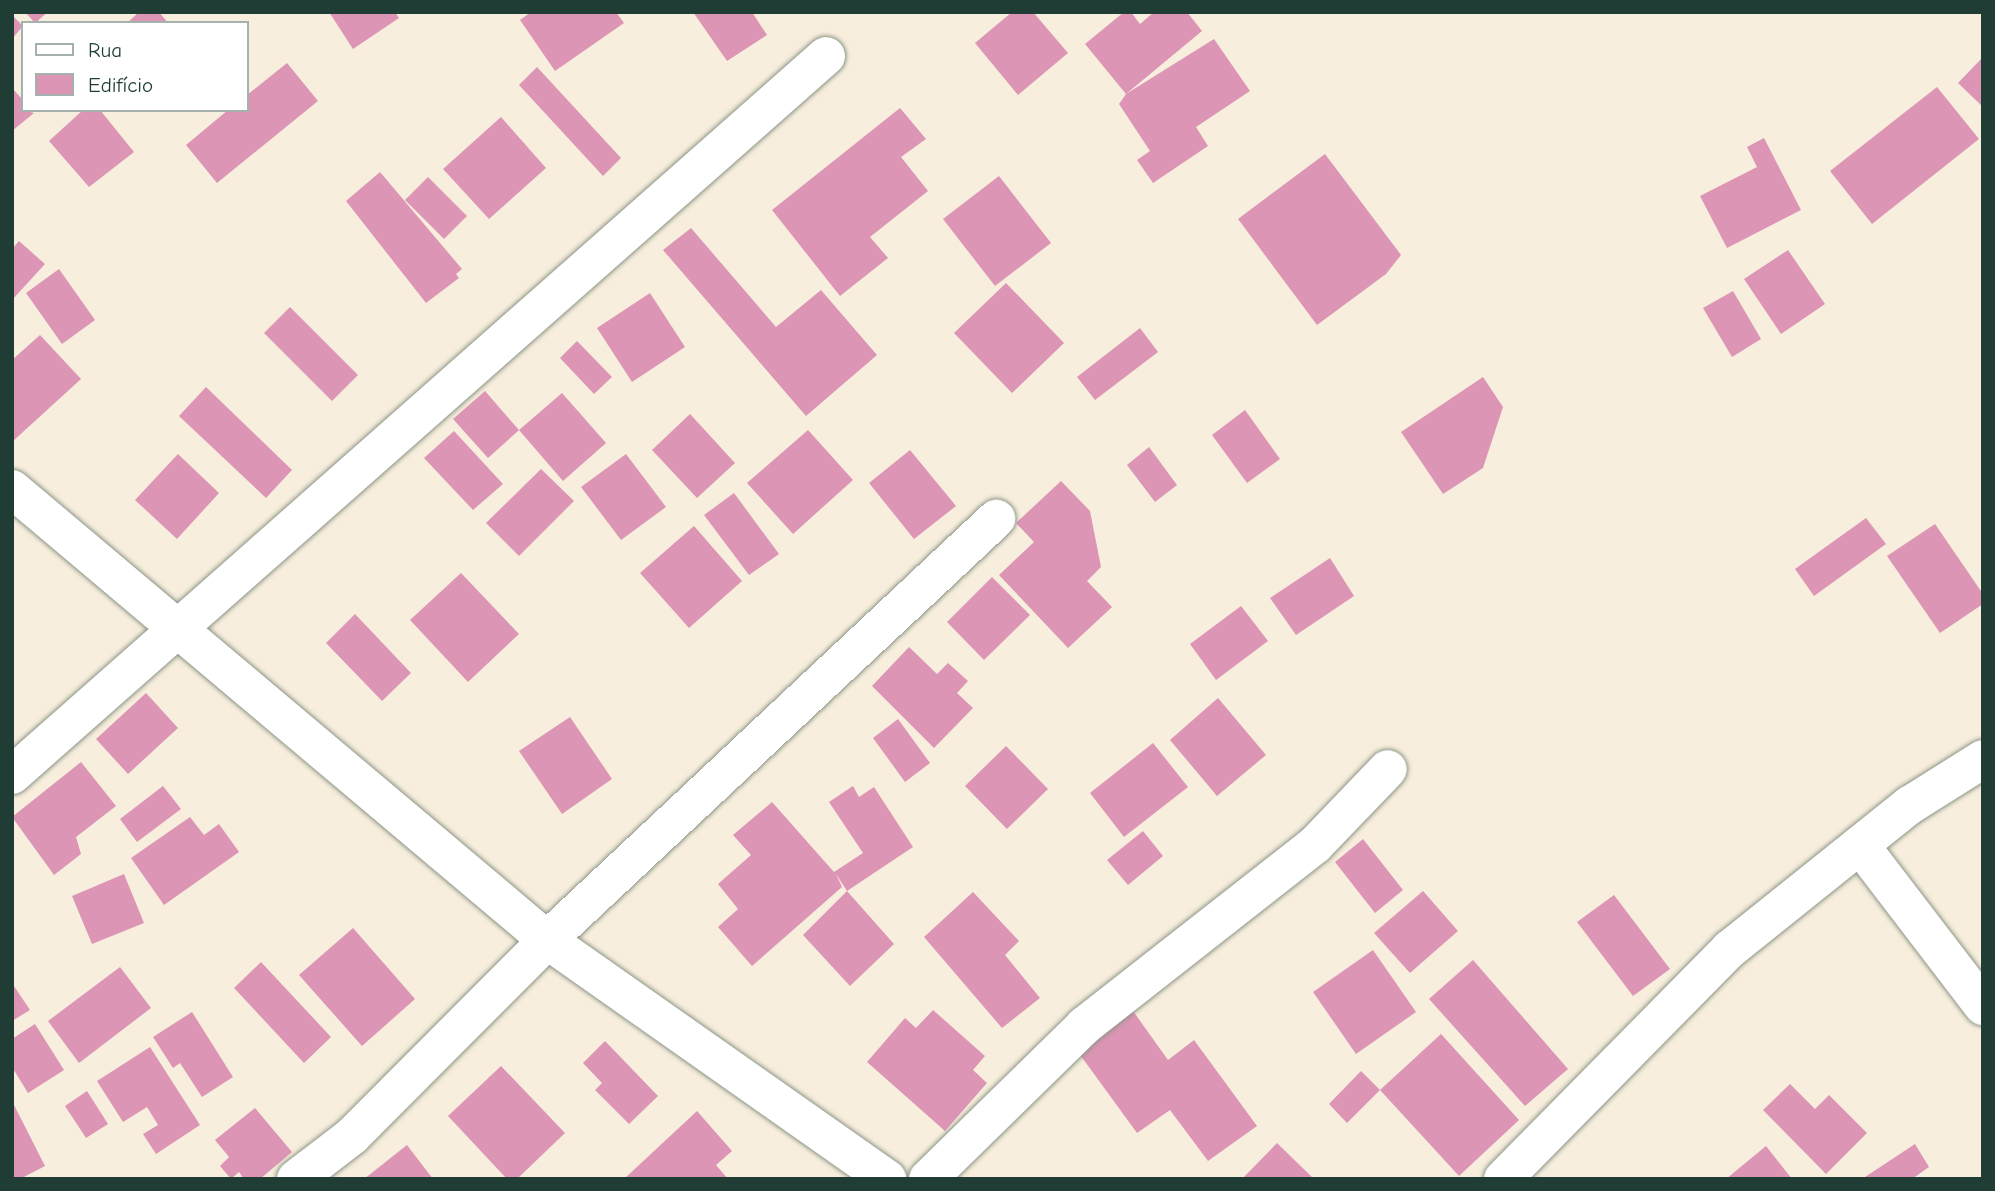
<!DOCTYPE html>
<meta charset="utf-8">
<style>
body{margin:0}
#map{position:relative;width:1995px;height:1191px;overflow:hidden;background:#f8eedd;font-family:"Comic Neue",sans-serif}
div>[style]{position:absolute}
[style*='--x']{left:calc(var(--x)*1px);top:calc(var(--y)*1px);width:calc(var(--w)*1px);rotate:calc(var(--a)*1deg)}
.building>*{inset:0;background:#dc95b5}
.roads{filter:drop-shadow(0 0 2px #8c9688) drop-shadow(0 0 2px #8c9688)}
.minor>*{height:38px;margin:-19px;padding:0 19px;transform-origin:19px;border-radius:19px;background:#fff}
span{translate:-50% -50%;white-space:nowrap;text-align:center;line-height:1.15;-webkit-text-stroke:5px #fff;paint-order:stroke}
.frame{position:absolute;inset:0;border:14px solid #1f3d34;pointer-events:none}
.legend{position:absolute;left:21px;top:21px;width:228px;height:91px;box-sizing:border-box;background:#fff;border:2px solid #a5b1ae;margin:0;padding:9px 12px;list-style:none;font-size:21px;color:#1f3d34}
.legend li{display:flex;align-items:center;gap:14px;height:35px}
.legend b{width:35px;border:2px solid #a5b1ae}
</style>
<div id="map">
<div class="building">
<div style="clip-path:polygon(25px 12px,48px 12px,35px 23px)"></div>
<div style="clip-path:polygon(139px 12px,159px 12px,168px 23px,127px 23px)"></div>
<div style="clip-path:polygon(329px 12px,395px 12px,399px 18px,353px 49px)"></div>
<div style="clip-path:polygon(531px 12px,616px 12px,624px 23px,555px 71px,520px 20px)"></div>
<div style="clip-path:polygon(693px 12px,752px 12px,767px 35px,727px 61px)"></div>
<div style="clip-path:polygon(1012px 12px,1033px 12px,1068px 53px,1018px 95px,975px 43px)"></div>
<div style="clip-path:polygon(1124px 12px,1131px 12px,1140px 24px,1154px 12px,1187px 12px,1202px 31px,1126px 94px,1085px 44px)"></div>
<div style="clip-path:polygon(12px 15px,23px 26px,12px 39px)"></div>
<div style="clip-path:polygon(1214px 39px,1250px 91px,1196px 127px,1208px 146px,1153px 183px,1137px 160px,1150px 151px,1119px 104px,1126px 94px)"></div>
<div style="clip-path:polygon(1983px 57px,1983px 107px,1958px 83px)"></div>
<div style="clip-path:polygon(287px 63px,318px 101px,217px 183px,186px 145px,228px 110px,247px 110px,247px 95px)"></div>
<div style="clip-path:polygon(537px 67px,621px 158px,603px 176px,519px 85px)"></div>
<div style="clip-path:polygon(1937px 87px,1979px 139px,1872px 224px,1830px 171px)"></div>
<div style="clip-path:polygon(12px 88px,23px 100px,23px 110px,34px 113px,12px 131px)"></div>
<div style="clip-path:polygon(900px 108px,926px 139px,901px 157px,928px 191px,870px 237px,888px 258px,840px 296px,772px 210px)"></div>
<div style="clip-path:polygon(83px 110px,100px 110px,134px 152px,89px 187px,49px 141px)"></div>
<div style="clip-path:polygon(501px 117px,546px 168px,489px 219px,443px 169px)"></div>
<div style="clip-path:polygon(1764px 138px,1801px 210px,1727px 248px,1700px 196px,1757px 167px,1747px 147px)"></div>
<div style="clip-path:polygon(1325px 154px,1401px 255px,1386px 274px,1317px 325px,1238px 219px)"></div>
<div style="clip-path:polygon(380px 172px,462px 269px,456px 274px,459px 278px,426px 303px,346px 201px)"></div>
<div style="clip-path:polygon(999px 176px,1051px 243px,995px 286px,943px 219px)"></div>
<div style="clip-path:polygon(428px 177px,467px 216px,444px 239px,405px 200px)"></div>
<div style="clip-path:polygon(691px 228px,776px 327px,821px 290px,877px 355px,806px 416px,663px 250px)"></div>
<div style="clip-path:polygon(19px 241px,45px 264px,12px 300px,12px 249px)"></div>
<div style="clip-path:polygon(1788px 250px,1825px 304px,1781px 334px,1744px 279px)"></div>
<div style="clip-path:polygon(59px 269px,95px 320px,62px 344px,26px 293px)"></div>
<div style="clip-path:polygon(1006px 283px,1064px 343px,1012px 393px,954px 333px)"></div>
<div style="clip-path:polygon(1733px 291px,1761px 339px,1732px 357px,1703px 308px)"></div>
<div style="clip-path:polygon(650px 293px,685px 347px,632px 382px,597px 328px)"></div>
<div style="clip-path:polygon(290px 307px,358px 375px,332px 401px,264px 333px)"></div>
<div style="clip-path:polygon(1140px 328px,1158px 352px,1095px 400px,1077px 377px)"></div>
<div style="clip-path:polygon(40px 335px,81px 379px,12px 442px,12px 360px)"></div>
<div style="clip-path:polygon(577px 341px,612px 377px,594px 394px,560px 358px)"></div>
<div style="clip-path:polygon(1483px 377px,1503px 407px,1483px 468px,1443px 494px,1401px 432px)"></div>
<div style="clip-path:polygon(206px 387px,292px 470px,266px 498px,179px 416px)"></div>
<div style="clip-path:polygon(485px 391px,519px 430px,488px 458px,453px 419px)"></div>
<div style="clip-path:polygon(562px 393px,606px 443px,563px 481px,519px 430px)"></div>
<div style="clip-path:polygon(1245px 410px,1280px 459px,1247px 483px,1212px 435px)"></div>
<div style="clip-path:polygon(690px 414px,735px 463px,697px 498px,652px 450px)"></div>
<div style="clip-path:polygon(808px 430px,853px 480px,793px 534px,747px 483px)"></div>
<div style="clip-path:polygon(454px 431px,503px 484px,473px 510px,424px 458px)"></div>
<div style="clip-path:polygon(1149px 447px,1177px 485px,1155px 502px,1127px 465px)"></div>
<div style="clip-path:polygon(910px 450px,956px 506px,914px 539px,869px 483px)"></div>
<div style="clip-path:polygon(178px 454px,219px 493px,177px 539px,135px 500px)"></div>
<div style="clip-path:polygon(626px 454px,666px 507px,621px 540px,581px 487px)"></div>
<div style="clip-path:polygon(541px 469px,574px 501px,519px 556px,486px 523px)"></div>
<div style="clip-path:polygon(1061px 481px,1090px 511px,1101px 567px,1087px 581px,1112px 607px,1068px 648px,999px 575px,1034px 542px,1016px 523px)"></div>
<div style="clip-path:polygon(734px 493px,779px 554px,749px 575px,704px 515px)"></div>
<div style="clip-path:polygon(1866px 518px,1886px 544px,1814px 596px,1795px 569px)"></div>
<div style="clip-path:polygon(1935px 524px,1983px 594px,1983px 604px,1940px 633px,1887px 556px)"></div>
<div style="clip-path:polygon(694px 526px,742px 581px,689px 628px,640px 573px)"></div>
<div style="clip-path:polygon(1330px 558px,1354px 596px,1296px 635px,1270px 598px)"></div>
<div style="clip-path:polygon(461px 573px,519px 634px,468px 682px,410px 620px)"></div>
<div style="clip-path:polygon(992px 577px,1030px 615px,984px 660px,947px 622px)"></div>
<div style="clip-path:polygon(1241px 606px,1268px 641px,1216px 680px,1190px 644px)"></div>
<div style="clip-path:polygon(355px 614px,411px 673px,382px 701px,326px 643px)"></div>
<div style="clip-path:polygon(909px 647px,937px 674px,948px 663px,968px 681px,957px 693px,973px 708px,934px 748px,872px 686px)"></div>
<div style="clip-path:polygon(146px 693px,178px 728px,128px 774px,96px 739px)"></div>
<div style="clip-path:polygon(1218px 698px,1266px 755px,1217px 796px,1170px 740px)"></div>
<div style="clip-path:polygon(570px 717px,612px 779px,562px 814px,519px 751px)"></div>
<div style="clip-path:polygon(898px 719px,930px 763px,905px 782px,873px 738px)"></div>
<div style="clip-path:polygon(1153px 743px,1188px 787px,1124px 837px,1090px 793px)"></div>
<div style="clip-path:polygon(1006px 746px,1048px 789px,1007px 829px,965px 786px)"></div>
<div style="clip-path:polygon(81px 762px,116px 806px,76px 837px,81px 854px,54px 875px,12px 817px)"></div>
<div style="clip-path:polygon(163px 786px,181px 809px,137px 842px,120px 819px)"></div>
<div style="clip-path:polygon(853px 786px,859px 797px,874px 787px,913px 847px,847px 891px,836px 874px,842px 887px,752px 966px,718px 927px,738px 909px,718px 884px,751px 855px,733px 835px,772px 802px,834px 872px,863px 853px,829px 802px)"></div>
<div style="clip-path:polygon(190px 817px,204px 835px,219px 824px,239px 852px,164px 905px,131px 858px)"></div>
<div style="clip-path:polygon(1143px 831px,1163px 856px,1128px 885px,1107px 860px)"></div>
<div style="clip-path:polygon(1363px 839px,1403px 890px,1375px 913px,1335px 862px)"></div>
<div style="clip-path:polygon(124px 874px,144px 923px,92px 944px,72px 896px)"></div>
<div style="clip-path:polygon(847px 891px,894px 944px,850px 986px,803px 935px)"></div>
<div style="clip-path:polygon(1423px 891px,1458px 931px,1410px 973px,1374px 933px)"></div>
<div style="clip-path:polygon(973px 892px,1019px 941px,1005px 955px,1040px 998px,1002px 1028px,924px 937px)"></div>
<div style="clip-path:polygon(1614px 895px,1670px 969px,1633px 996px,1577px 922px)"></div>
<div style="clip-path:polygon(353px 928px,415px 999px,362px 1046px,299px 975px)"></div>
<div style="clip-path:polygon(1373px 950px,1416px 1012px,1356px 1054px,1313px 992px)"></div>
<div style="clip-path:polygon(1473px 960px,1568px 1069px,1525px 1106px,1429px 999px)"></div>
<div style="clip-path:polygon(261px 962px,331px 1037px,304px 1063px,234px 988px)"></div>
<div style="clip-path:polygon(120px 967px,151px 1008px,79px 1063px,48px 1021px)"></div>
<div style="clip-path:polygon(12px 983px,30px 1010px,12px 1021px)"></div>
<div style="clip-path:polygon(933px 1010px,985px 1056px,973px 1070px,987px 1083px,945px 1131px,867px 1062px,905px 1018px,916px 1028px)"></div>
<div style="clip-path:polygon(1133px 1011px,1168px 1060px,1194px 1040px,1257px 1126px,1208px 1161px,1170px 1110px,1137px 1133px,1078px 1052px)"></div>
<div style="clip-path:polygon(192px 1012px,233px 1077px,202px 1097px,180px 1063px,173px 1068px,153px 1037px)"></div>
<div style="clip-path:polygon(35px 1024px,64px 1070px,28px 1093px,12px 1067px,12px 1039px)"></div>
<div style="clip-path:polygon(1441px 1034px,1519px 1120px,1459px 1176px,1380px 1090px)"></div>
<div style="clip-path:polygon(605px 1041px,658px 1096px,629px 1124px,595px 1090px,602px 1083px,583px 1063px)"></div>
<div style="clip-path:polygon(150px 1047px,200px 1125px,156px 1154px,143px 1134px,158px 1125px,147px 1107px,123px 1122px,97px 1081px)"></div>
<div style="clip-path:polygon(501px 1066px,565px 1133px,517px 1179px,507px 1179px,448px 1116px)"></div>
<div style="clip-path:polygon(1361px 1071px,1380px 1090px,1347px 1123px,1329px 1104px)"></div>
<div style="clip-path:polygon(1790px 1084px,1815px 1109px,1829px 1095px,1867px 1133px,1826px 1174px,1763px 1110px)"></div>
<div style="clip-path:polygon(87px 1091px,108px 1124px,86px 1138px,65px 1106px)"></div>
<div style="clip-path:polygon(12px 1101px,45px 1166px,20px 1179px,12px 1179px)"></div>
<div style="clip-path:polygon(255px 1108px,292px 1152px,260px 1179px,244px 1179px,239px 1172px,231px 1179px,220px 1166px,229px 1157px,215px 1140px)"></div>
<div style="clip-path:polygon(697px 1111px,732px 1151px,716px 1165px,728px 1179px,624px 1179px)"></div>
<div style="clip-path:polygon(1277px 1143px,1314px 1179px,1242px 1179px)"></div>
<div style="clip-path:polygon(1915px 1144px,1929px 1167px,1912px 1179px,1862px 1179px)"></div>
<div style="clip-path:polygon(407px 1145px,433px 1179px,364px 1179px)"></div>
<div style="clip-path:polygon(1766px 1146px,1792px 1179px,1726px 1179px)"></div>
</div>
<div class="roads">
<div class="minor">
<div style="--x:12;--y:489;--w:700;--a:40.13"></div>
<div style="--x:547;--y:940;--w:416;--a:35.1"></div>
<div style="--x:12;--y:775;--w:1086;--a:-41.45"></div>
<div style="--x:1860;--y:845;--w:203;--a:52.6"></div>
<div style="--x:296;--y:1179;--w:71;--a:-37.5"></div>
<div style="--x:352;--y:1136;--w:276;--a:-45.1"></div>
<div style="--x:547;--y:940;--w:616;--a:-43.16"></div>
<div style="--x:928;--y:1179;--w:219;--a:-44.4"></div>
<div style="--x:1084;--y:1026;--w:293;--a:-38.1"></div>
<div style="--x:1315;--y:845;--w:105;--a:-46.2"></div>
<div style="--x:1503;--y:1179;--w:323;--a:-45.4"></div>
<div style="--x:1730;--y:949;--w:231;--a:-38.7"></div>
<div style="--x:1910;--y:805;--w:86;--a:-32.2"></div>
</div>
</div>
<div class="frame"></div>
<ul class="legend">
<li><b style="height:9px;background:#fff"></b>Rua</li>
<li><b style="height:19px;background:#dc95b5"></b>Edifício</li>
</ul>
</div>
